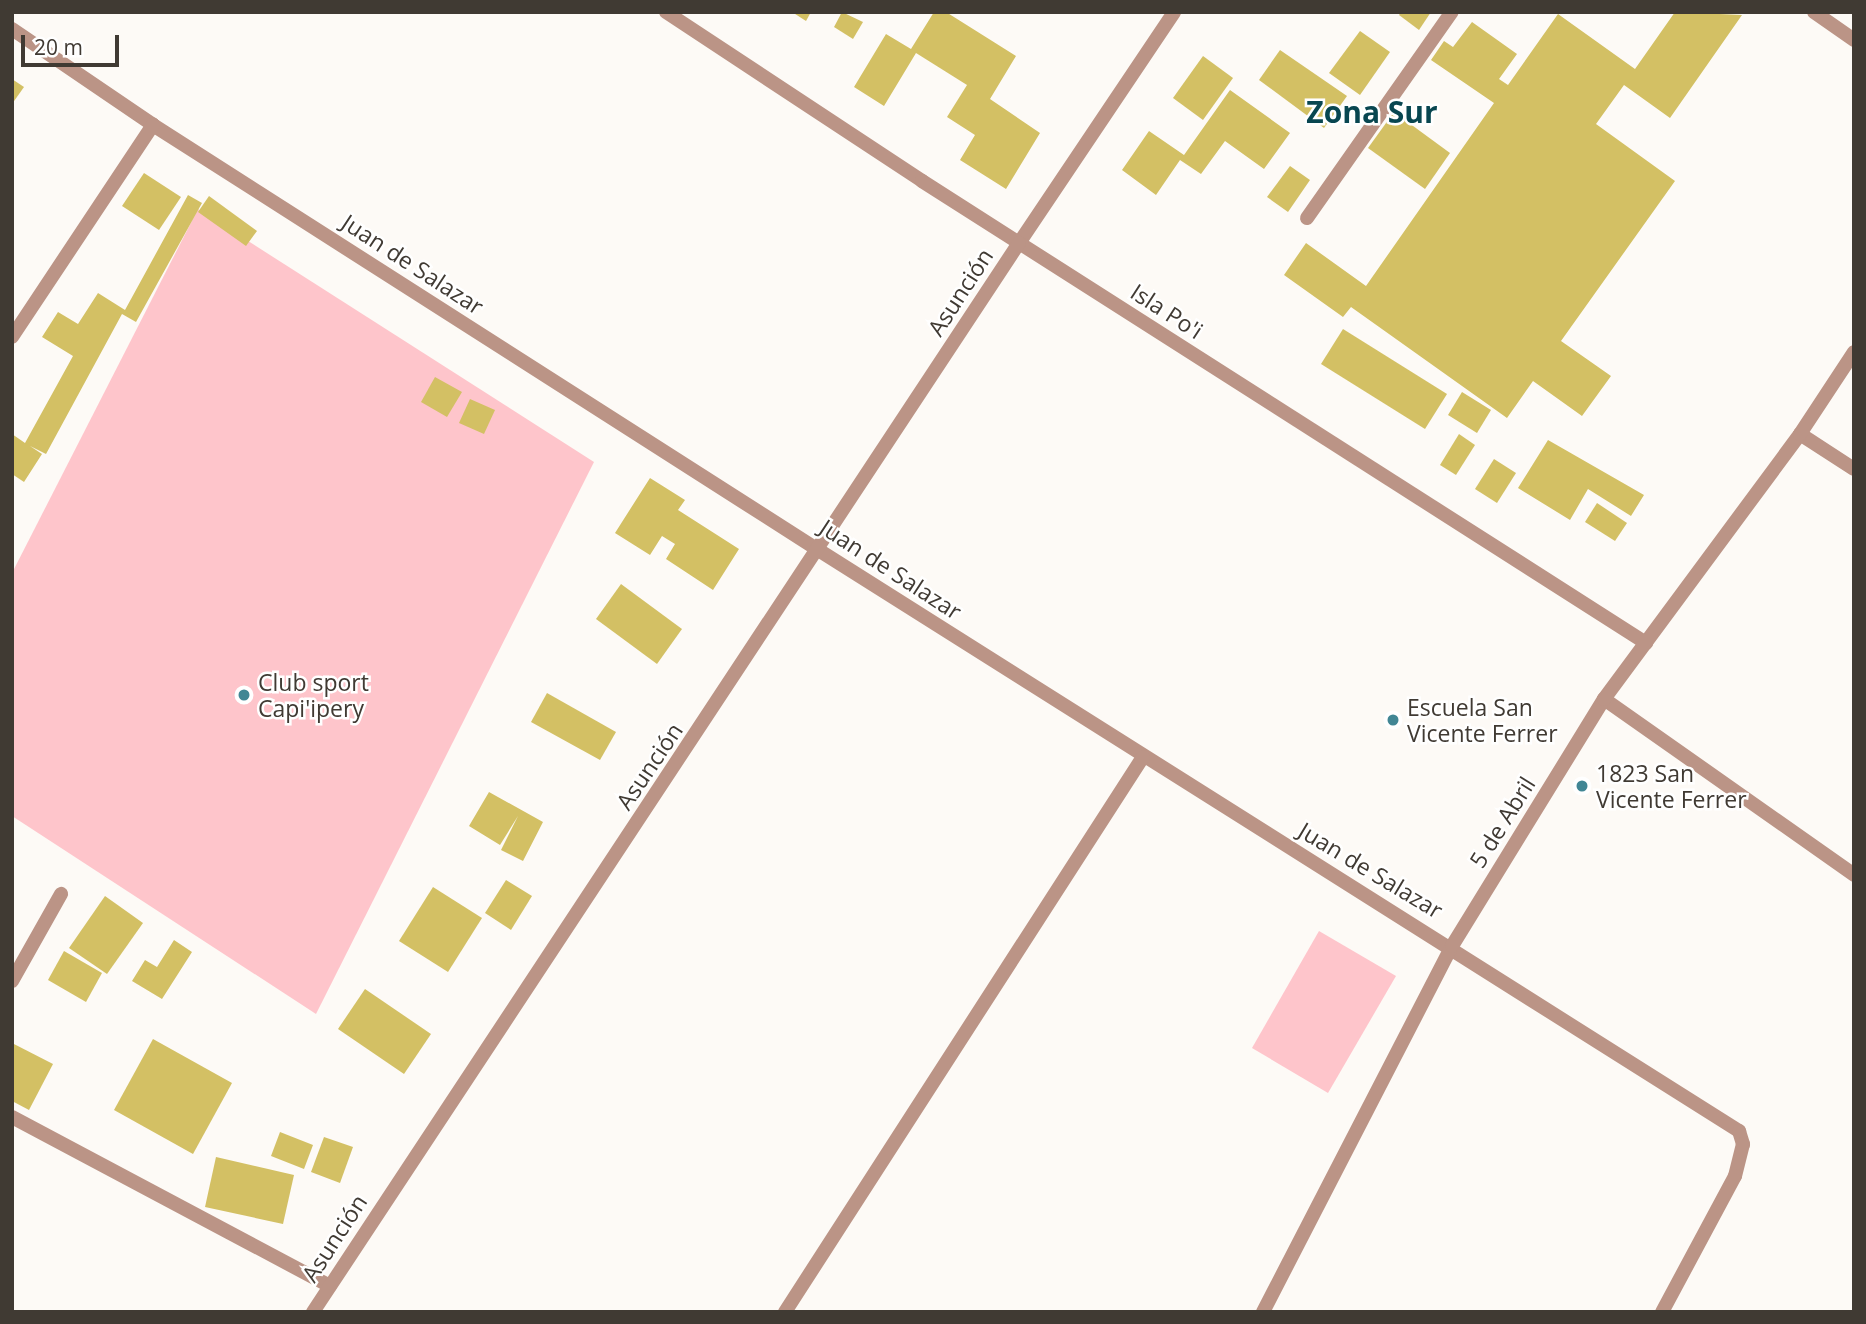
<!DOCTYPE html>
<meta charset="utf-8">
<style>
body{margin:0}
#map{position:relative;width:1866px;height:1324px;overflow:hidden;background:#fdfaf6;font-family:"Open Sans",sans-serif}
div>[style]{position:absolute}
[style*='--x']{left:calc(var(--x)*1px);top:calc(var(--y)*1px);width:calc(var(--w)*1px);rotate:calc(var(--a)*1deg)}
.green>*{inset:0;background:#fec5cb}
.building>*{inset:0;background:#d3c064}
.service>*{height:14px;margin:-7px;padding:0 7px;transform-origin:7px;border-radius:7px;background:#bb9486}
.minor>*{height:14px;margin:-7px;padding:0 7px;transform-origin:7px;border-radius:7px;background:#bb9486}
.tertiary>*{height:14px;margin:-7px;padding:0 7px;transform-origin:7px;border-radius:7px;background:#bb9486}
.dots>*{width:19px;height:19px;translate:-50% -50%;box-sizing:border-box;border:4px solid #fff;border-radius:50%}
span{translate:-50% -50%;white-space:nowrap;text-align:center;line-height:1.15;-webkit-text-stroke:5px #fff;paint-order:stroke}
.street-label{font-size:23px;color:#403a33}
.poi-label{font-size:23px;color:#403a33}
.left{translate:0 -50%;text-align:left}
.district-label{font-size:30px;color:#084650;font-weight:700}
.frame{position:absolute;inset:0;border:14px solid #403a33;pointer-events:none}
.scale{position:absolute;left:21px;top:35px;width:98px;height:32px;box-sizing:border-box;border:4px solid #403a33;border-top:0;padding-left:9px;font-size:21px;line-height:24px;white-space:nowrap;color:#403a33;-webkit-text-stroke:5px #fff;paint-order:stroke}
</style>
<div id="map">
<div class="green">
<div style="clip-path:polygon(198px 209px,594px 462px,316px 1014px,12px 816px,12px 573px)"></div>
<div style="clip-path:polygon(1319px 931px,1396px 976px,1328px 1093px,1252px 1048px)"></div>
</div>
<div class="building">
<div style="clip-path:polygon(792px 12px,811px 12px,806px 21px)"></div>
<div style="clip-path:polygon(842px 12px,863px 22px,853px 39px,834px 27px)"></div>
<div style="clip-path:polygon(934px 12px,946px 12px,1016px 56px,990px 99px,1040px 133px,1006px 189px,960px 160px,975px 135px,947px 117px,967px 85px,916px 53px,884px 106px,854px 87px,886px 34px,911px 49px)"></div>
<div style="clip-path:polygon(1401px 12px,1431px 12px,1419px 30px,1399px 15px)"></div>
<div style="clip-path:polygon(1675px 12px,1742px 15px,1670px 118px,1624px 85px,1596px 124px,1675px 181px,1561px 341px,1611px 376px,1582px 416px,1533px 381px,1507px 418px,1351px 307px,1343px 317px,1284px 275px,1306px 243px,1366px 286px,1494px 103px,1431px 60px,1444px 41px,1453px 47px,1472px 22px,1517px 54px,1499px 79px,1508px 85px,1558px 14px,1635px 69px)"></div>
<div style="clip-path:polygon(1360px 31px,1390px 52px,1360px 95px,1329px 73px)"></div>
<div style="clip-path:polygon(1280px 50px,1347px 96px,1324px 128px,1259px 80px)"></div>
<div style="clip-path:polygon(1203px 56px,1233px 78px,1203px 120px,1173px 98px)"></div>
<div style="clip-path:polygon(12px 79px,24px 87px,12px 104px)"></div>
<div style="clip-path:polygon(1230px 90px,1290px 133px,1264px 169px,1225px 141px,1201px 174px,1180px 160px,1156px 195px,1122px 170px,1149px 131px,1184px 155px)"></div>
<div style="clip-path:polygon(1394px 112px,1450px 153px,1425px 189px,1368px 148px)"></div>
<div style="clip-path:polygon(1290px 166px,1310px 180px,1288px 212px,1267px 197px)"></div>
<div style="clip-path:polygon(144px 173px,181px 197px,159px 230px,122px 206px)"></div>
<div style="clip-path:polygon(188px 195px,202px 203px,136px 322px,122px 314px,46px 454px,30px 446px,42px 454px,24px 482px,12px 474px,12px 434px,25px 443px,73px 356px,42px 337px,58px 312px,78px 324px,98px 293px,125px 310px)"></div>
<div style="clip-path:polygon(209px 196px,257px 231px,246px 246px,198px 212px)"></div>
<div style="clip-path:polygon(1343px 329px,1447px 394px,1425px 429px,1321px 364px)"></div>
<div style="clip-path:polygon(435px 377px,462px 392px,447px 417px,421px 402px)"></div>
<div style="clip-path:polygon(1462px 392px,1491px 410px,1477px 433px,1448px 415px)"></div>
<div style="clip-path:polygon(470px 399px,495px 410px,484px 434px,459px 423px)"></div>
<div style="clip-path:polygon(1459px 434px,1475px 445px,1456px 475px,1440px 465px)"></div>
<div style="clip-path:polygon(1548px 440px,1644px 495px,1631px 516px,1588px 489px,1570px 520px,1518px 488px)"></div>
<div style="clip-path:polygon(1494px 459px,1516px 473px,1497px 503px,1475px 489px)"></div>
<div style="clip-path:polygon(650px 478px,685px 500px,678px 510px,739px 549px,713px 590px,666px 559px,675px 544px,662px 536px,650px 555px,615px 533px)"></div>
<div style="clip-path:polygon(1597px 503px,1627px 523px,1615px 541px,1585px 522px)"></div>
<div style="clip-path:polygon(621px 584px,682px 629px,657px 664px,596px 619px)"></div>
<div style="clip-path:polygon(547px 693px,616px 732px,600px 760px,531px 722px)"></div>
<div style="clip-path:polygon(489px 792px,543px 822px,523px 861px,501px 850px,518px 816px,500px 845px,469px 826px)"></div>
<div style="clip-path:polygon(506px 880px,532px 896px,511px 930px,485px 913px)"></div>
<div style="clip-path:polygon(433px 887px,482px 918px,448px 972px,399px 941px)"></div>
<div style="clip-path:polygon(105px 896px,143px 923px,107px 974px,69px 948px)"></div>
<div style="clip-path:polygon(174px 940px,192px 952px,162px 999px,132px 981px,145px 960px,157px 967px)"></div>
<div style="clip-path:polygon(64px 951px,102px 973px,86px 1002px,48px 980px)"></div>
<div style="clip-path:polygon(365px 989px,431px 1034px,404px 1074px,338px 1029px)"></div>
<div style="clip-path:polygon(153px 1039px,232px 1083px,193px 1154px,114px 1110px)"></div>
<div style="clip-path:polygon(12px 1043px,53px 1064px,29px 1110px,12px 1101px)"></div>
<div style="clip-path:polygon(280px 1132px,313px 1145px,304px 1169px,271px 1156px)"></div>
<div style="clip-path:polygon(324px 1137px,353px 1147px,340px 1183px,311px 1172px)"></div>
<div style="clip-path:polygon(216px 1157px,294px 1175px,283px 1224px,205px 1207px)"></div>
</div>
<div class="service">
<div style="--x:1307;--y:218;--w:252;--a:-54.9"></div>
<div style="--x:1019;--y:243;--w:278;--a:-56.1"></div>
</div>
<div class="minor">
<div style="--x:666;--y:12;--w:307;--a:33.4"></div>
<div style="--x:922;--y:181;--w:859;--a:32.54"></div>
<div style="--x:12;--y:29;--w:171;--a:34.2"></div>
<div style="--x:153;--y:125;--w:791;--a:32.57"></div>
<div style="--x:820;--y:551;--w:1087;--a:32.26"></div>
<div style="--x:1739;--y:1131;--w:14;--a:73"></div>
<div style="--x:1743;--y:1144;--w:33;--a:104"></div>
<div style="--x:1735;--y:1176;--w:154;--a:118.2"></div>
<div style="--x:12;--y:337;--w:255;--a:-56.4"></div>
<div style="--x:1800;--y:434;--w:64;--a:32.9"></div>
<div style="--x:12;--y:981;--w:100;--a:-60.6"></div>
<div style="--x:12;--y:1117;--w:360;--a:28"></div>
<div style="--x:313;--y:1312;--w:1281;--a:-56.56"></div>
<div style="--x:785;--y:1312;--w:660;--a:-57.18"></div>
</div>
<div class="tertiary">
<div style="--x:1814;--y:12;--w:49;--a:35"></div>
<div style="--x:1604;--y:699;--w:306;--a:35.1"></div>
<div style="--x:1263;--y:1312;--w:412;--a:-62.7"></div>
<div style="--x:1452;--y:946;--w:290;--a:-58.4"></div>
<div style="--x:1604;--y:699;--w:330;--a:-53.5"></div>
<div style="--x:1800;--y:434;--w:98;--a:-56.6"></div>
</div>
<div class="dots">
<div style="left:244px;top:695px;background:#418694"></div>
<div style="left:1393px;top:720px;background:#418694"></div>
<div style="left:1582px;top:786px;background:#418694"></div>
</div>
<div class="street-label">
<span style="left:413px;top:264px;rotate:33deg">Juan de Salazar</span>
<span style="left:960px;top:292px;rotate:-57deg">Asunción</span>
<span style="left:1167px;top:311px;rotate:33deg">Isla Po'i</span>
<span style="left:891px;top:569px;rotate:33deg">Juan de Salazar</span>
<span style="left:649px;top:766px;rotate:-56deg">Asunción</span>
<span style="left:1502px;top:822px;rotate:-58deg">5 de Abril</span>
<span style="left:1371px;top:870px;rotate:31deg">Juan de Salazar</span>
<span style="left:334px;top:1238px;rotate:-57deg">Asunción</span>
</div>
<div class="poi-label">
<span class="left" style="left:258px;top:695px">Club sport<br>Capi'ipery</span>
<span class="left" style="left:1407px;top:720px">Escuela San<br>Vicente Ferrer</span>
<span class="left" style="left:1596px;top:786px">1823 San<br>Vicente Ferrer</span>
</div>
<div class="district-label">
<span style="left:1372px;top:112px">Zona Sur</span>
</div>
<div class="frame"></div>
<div class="scale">20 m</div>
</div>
